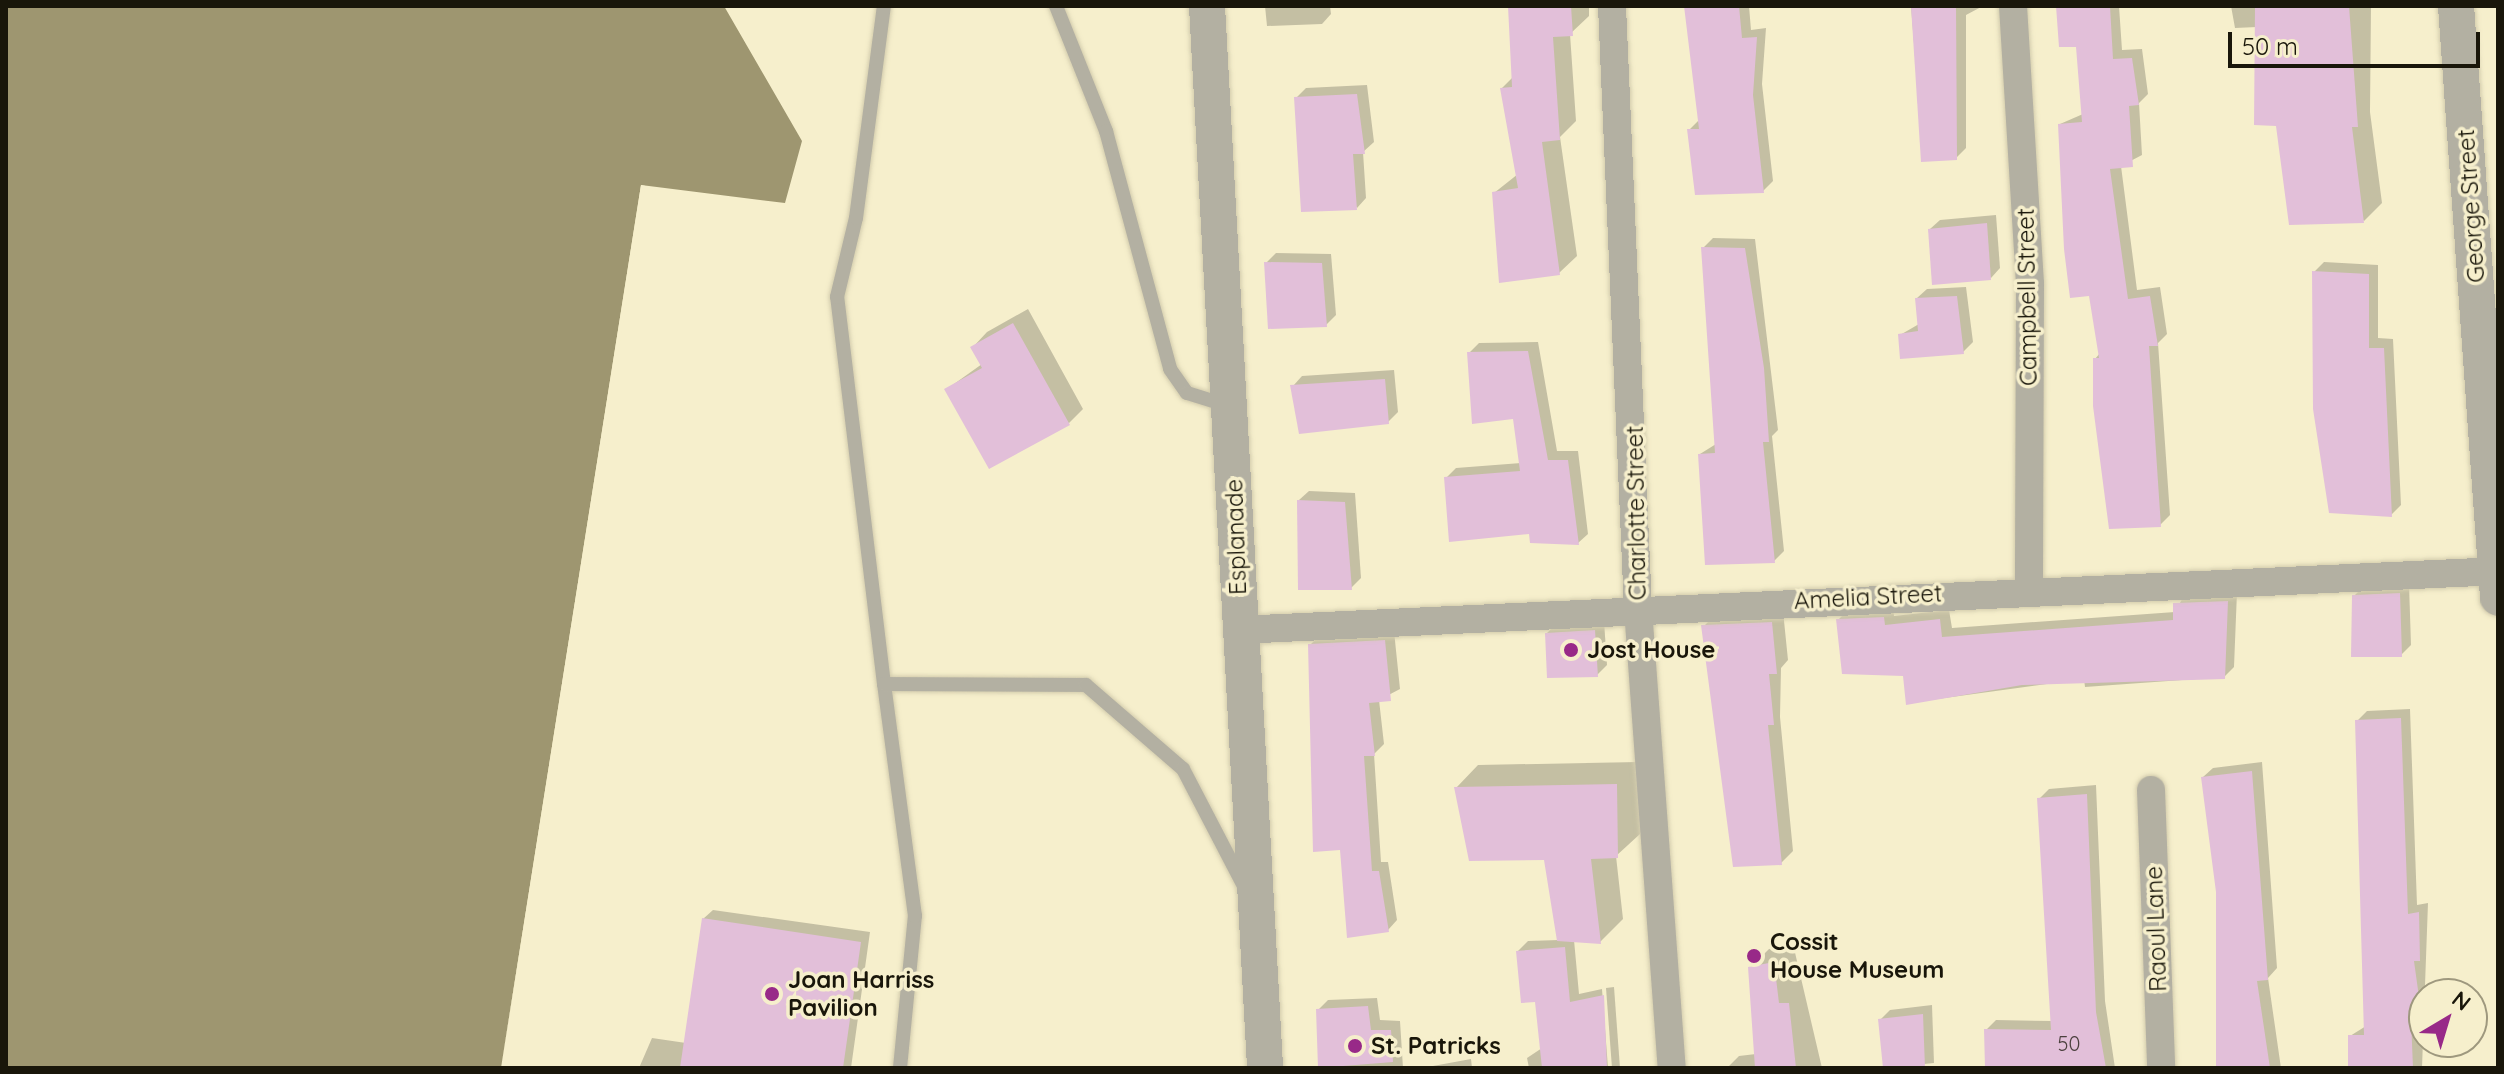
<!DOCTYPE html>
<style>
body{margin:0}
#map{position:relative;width:2504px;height:1074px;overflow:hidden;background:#f6efcc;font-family:Quicksand,sans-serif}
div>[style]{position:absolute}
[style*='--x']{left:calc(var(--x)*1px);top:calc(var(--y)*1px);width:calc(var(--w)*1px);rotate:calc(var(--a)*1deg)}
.water>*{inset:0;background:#9e9670}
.pier>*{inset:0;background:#f6efcc}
.shadow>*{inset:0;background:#0003}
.building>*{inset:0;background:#e2bfd9}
.roads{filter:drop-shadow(0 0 2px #d3ccad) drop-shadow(0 0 2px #d3ccad)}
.service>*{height:14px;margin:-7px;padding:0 7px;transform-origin:7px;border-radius:7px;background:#b3b0a2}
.minor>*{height:28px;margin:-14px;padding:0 14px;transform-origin:14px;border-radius:14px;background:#b3b0a2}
.tertiary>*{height:36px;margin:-18px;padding:0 18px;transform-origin:18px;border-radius:18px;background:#b3b0a2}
.dots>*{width:22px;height:22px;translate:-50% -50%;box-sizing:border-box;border:4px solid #f6efcc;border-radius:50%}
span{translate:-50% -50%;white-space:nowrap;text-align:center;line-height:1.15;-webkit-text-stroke:7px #f6efcc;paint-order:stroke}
.number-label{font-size:20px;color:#4b403e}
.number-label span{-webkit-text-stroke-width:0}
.street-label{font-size:24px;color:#19160a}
.poi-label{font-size:24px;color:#19160a;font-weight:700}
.left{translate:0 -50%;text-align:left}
.frame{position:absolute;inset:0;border:8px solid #19160a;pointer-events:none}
.north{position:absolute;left:2408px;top:978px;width:80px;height:80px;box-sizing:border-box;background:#f6efcc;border:2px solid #9e987e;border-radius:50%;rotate:38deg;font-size:22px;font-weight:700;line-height:32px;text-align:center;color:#19160a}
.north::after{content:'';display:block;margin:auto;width:28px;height:36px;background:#982988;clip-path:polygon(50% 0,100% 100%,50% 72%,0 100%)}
.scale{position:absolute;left:2228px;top:32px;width:252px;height:36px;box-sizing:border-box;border:4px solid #19160a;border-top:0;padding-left:10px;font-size:24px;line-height:28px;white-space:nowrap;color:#19160a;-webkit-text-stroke:6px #f6efcc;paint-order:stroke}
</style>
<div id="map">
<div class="water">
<div style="clip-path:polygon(6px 6px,724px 6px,802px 141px,785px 203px,641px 185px,501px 1068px,6px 1068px)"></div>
</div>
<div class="pier">
<div style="clip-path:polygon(641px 185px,686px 195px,645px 189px,501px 1068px)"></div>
</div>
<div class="shadow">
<div style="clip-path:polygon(1265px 6px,1330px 6px,1331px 14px,1322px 24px,1267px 26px)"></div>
<div style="clip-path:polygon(1510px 6px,1589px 6px,1589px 16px,1570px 34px,1576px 121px,1560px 137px,1577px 256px,1559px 273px,1494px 193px,1518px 174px,1502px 88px,1513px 77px)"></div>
<div style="clip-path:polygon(1687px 6px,1749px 6px,1751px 30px,1766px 28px,1762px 84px,1773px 181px,1763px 191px,1689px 130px,1700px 119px)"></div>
<div style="clip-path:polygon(1911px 6px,1983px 6px,1966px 15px,1966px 148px,1956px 158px,1923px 159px)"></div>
<div style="clip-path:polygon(2058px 6px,2119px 6px,2122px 50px,2142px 49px,2148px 94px,2139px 103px,2142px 155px,2121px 166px,2137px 290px,2160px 287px,2167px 334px,2158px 343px,2170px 515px,2160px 525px,2095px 359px,2100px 353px,2060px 124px,2083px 114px,2078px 45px)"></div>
<div style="clip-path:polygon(2231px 6px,2371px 6px,2370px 112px,2382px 203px,2364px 221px,2278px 124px,2257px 27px,2235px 28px)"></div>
<div style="clip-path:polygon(1367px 85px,1374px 142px,1363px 152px,1366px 198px,1357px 208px,1296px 98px,1306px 88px)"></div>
<div style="clip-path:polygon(1996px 215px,2000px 268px,1991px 278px,1930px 229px,1940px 220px)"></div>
<div style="clip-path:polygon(1713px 238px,1755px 239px,1778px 430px,1772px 436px,1784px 551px,1774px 561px,1700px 454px,1716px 444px,1703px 248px)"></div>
<div style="clip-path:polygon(1276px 253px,1331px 254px,1336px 315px,1326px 325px,1266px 263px)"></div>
<div style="clip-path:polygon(2324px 262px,2378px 265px,2378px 338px,2393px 339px,2401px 505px,2391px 515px,2314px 272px)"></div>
<div style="clip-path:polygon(1966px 287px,1973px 342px,1963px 352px,1900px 335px,1919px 324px,1917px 298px,1927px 289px)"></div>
<div style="clip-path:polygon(1028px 309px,1083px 409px,1069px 423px,947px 389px,982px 364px,973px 347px,987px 332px)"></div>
<div style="clip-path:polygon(1538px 342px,1557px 451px,1578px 451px,1588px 534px,1578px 543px,1530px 532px,1446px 478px,1456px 468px,1521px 463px,1515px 416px,1469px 353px,1479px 343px)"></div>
<div style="clip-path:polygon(1394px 370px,1398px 412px,1388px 422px,1293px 386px,1302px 376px)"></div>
<div style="clip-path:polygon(1309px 491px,1355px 493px,1361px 578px,1351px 588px,1299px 500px)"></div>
<div style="clip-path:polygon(2409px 584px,2411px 645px,2401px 655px,2354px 596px,2364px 586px)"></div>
<div style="clip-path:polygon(2237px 592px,2234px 667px,2224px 677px,2085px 687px,2084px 679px,1908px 703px,1905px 674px,1838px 620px,1848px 610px,1893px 608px,1894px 616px,1949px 610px,1952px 628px,2175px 612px,2185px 594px)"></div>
<div style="clip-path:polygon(1783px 611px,1788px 660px,1781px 668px,1780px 717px,1793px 851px,1781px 863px,1704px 626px,1716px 614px)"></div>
<div style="clip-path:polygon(1604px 621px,1607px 665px,1597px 675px,1547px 633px,1556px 624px)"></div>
<div style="clip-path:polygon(1394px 631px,1400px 689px,1379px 700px,1384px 744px,1374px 754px,1381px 862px,1388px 862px,1397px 920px,1388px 930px,1342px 848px,1310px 645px,1320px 635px)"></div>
<div style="clip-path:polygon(2410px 709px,2417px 905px,2428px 903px,2422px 1068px,2350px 1068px,2350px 1036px,2366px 1026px,2357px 721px,2367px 711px)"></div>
<div style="clip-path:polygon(1639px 762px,1640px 834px,1616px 856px,1623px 919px,1600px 942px,1574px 940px,1579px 994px,1602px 989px,1608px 1068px,1529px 1068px,1527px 1058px,1542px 1048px,1537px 1000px,1518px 951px,1528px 941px,1559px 940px,1546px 858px,1456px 788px,1478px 765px)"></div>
<div style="clip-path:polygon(2262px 762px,2277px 968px,2268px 978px,2281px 1068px,2218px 1068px,2218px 892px,2203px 777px,2213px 768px)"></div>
<div style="clip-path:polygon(2096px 785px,2105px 1001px,2115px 1068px,1987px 1068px,1986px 1030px,1996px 1020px,2053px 1021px,2039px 799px,2049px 789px)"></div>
<div style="clip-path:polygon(713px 910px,870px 932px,851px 1068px,639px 1068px,652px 1038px,686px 1043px,703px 919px)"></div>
<div style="clip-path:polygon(1793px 944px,1822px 1068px,1727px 1068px,1739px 1056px,1756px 1054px,1750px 968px,1769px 949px)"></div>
<div style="clip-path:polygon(1614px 987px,1620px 1068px,1612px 1068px,1606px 988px)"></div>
<div style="clip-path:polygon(1377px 998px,1380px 1020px,1400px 1021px,1403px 1068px,1320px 1068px,1318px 1010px,1328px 1000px)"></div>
<div style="clip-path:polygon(1932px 1005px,1934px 1063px,1885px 1068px,1880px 1020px,1890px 1010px)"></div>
<div style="clip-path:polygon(1471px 1059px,1472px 1068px,1421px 1068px,1422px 1068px)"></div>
</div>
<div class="building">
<div style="clip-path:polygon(1508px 6px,1571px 6px,1573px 36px,1553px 37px,1560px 140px,1542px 142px,1560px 275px,1499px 283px,1492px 192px,1518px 188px,1500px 88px,1512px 87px)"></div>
<div style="clip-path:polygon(1684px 6px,1739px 6px,1742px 38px,1757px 37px,1753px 95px,1764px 193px,1695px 195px,1687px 129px,1699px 129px)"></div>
<div style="clip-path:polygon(1911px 6px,1956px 6px,1957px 160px,1921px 162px)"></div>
<div style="clip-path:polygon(2056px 6px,2110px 6px,2113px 59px,2132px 58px,2139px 105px,2129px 106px,2133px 167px,2110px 169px,2128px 299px,2150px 296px,2158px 346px,2149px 346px,2161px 527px,2109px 529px,2093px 406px,2093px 358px,2099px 358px,2089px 296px,2070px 298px,2064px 249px,2058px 124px,2082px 122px,2076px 47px,2059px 47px)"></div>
<div style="clip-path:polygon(2255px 6px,2349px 6px,2358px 127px,2352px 127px,2364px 223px,2289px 225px,2276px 126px,2254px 125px)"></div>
<div style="clip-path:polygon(1357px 94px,1365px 154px,1353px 154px,1357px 210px,1301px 212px,1294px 97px)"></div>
<div style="clip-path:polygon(1987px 223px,1991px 280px,1932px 285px,1928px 229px)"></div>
<div style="clip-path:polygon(1701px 247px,1745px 248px,1764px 368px,1769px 442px,1763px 442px,1775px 563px,1705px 565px,1698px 454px,1715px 453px)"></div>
<div style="clip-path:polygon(1264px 262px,1322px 263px,1327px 327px,1268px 329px)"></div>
<div style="clip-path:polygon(2312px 271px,2369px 274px,2369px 348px,2384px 348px,2392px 517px,2329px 513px,2313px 409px)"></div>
<div style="clip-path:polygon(1957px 296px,1964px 354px,1900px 359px,1898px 334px,1918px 331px,1915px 298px)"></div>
<div style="clip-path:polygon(1013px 323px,1070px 425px,989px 469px,944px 389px,982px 368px,970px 347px)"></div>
<div style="clip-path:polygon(1528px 351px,1548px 460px,1568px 460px,1579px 545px,1530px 543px,1529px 534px,1449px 542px,1444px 477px,1520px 471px,1513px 419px,1472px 424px,1467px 352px)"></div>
<div style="clip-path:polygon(1385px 379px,1389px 424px,1299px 434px,1290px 385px)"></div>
<div style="clip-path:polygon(1297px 500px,1345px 502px,1352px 590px,1298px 590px)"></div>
<div style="clip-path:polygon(2400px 593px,2402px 657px,2351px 657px,2352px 595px)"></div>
<div style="clip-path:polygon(2228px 601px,2225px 679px,2022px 685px,1906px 705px,1903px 676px,1842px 674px,1836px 619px,1884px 617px,1885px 625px,1940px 619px,1942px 637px,2173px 620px,2173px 603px)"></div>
<div style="clip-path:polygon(1772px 622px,1777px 674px,1769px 674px,1774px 725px,1768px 725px,1782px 865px,1733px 867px,1701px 625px)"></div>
<div style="clip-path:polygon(1595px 630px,1598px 677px,1547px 678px,1545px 633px)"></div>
<div style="clip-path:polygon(1385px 640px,1391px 701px,1369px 703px,1375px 756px,1364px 756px,1372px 871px,1379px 871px,1389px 932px,1347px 938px,1340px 850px,1313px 852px,1308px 644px)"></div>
<div style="clip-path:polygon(2401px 718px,2408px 914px,2419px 912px,2420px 961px,2414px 961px,2422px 1019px,2411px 1019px,2413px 1068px,2348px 1068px,2348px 1035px,2364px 1035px,2355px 720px)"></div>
<div style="clip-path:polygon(2252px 771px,2268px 980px,2257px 981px,2270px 1068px,2216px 1068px,2216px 892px,2201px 777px)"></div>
<div style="clip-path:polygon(1617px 784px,1618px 858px,1591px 859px,1601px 944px,1557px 941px,1544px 860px,1469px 861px,1454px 787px)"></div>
<div style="clip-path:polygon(2087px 794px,2096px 1012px,2106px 1068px,1985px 1068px,1984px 1029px,2051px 1030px,2037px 798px)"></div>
<div style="clip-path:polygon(702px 918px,861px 942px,843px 1068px,680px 1068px)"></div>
<div style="clip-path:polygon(1565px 947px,1570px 1002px,1604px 995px,1607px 1068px,1542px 1068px,1535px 1002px,1521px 1003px,1516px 951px)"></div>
<div style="clip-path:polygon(1774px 962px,1779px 1003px,1789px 1003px,1796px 1068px,1755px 1068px,1748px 967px)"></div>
<div style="clip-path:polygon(1368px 1006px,1371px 1030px,1391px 1030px,1393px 1062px,1318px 1068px,1316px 1009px)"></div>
<div style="clip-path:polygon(1923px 1014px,1925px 1068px,1883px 1068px,1878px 1019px)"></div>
</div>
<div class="roads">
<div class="service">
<div style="--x:1056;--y:6;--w:135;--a:68.2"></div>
<div style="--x:1106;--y:131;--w:246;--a:74.9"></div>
<div style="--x:1170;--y:369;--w:29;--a:55"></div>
<div style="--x:1187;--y:393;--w:44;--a:17.2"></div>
<div style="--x:884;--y:684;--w:390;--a:-96.9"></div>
<div style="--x:837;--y:297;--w:81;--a:-76.5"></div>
<div style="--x:856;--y:218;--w:214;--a:-82.5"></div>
<div style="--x:900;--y:1068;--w:153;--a:-84.4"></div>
<div style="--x:915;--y:916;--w:234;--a:-97.6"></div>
<div style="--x:884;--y:684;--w:202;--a:0.3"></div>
<div style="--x:1086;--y:685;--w:128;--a:40.9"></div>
<div style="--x:1183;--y:769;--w:132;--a:62.5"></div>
</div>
<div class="minor">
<div style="--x:1612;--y:6;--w:604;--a:87.53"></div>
<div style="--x:1638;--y:609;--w:460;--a:85.8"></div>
<div style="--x:2013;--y:6;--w:279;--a:86.5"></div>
<div style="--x:2030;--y:284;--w:305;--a:90.2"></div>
<div style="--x:1239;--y:630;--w:1260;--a:-2.68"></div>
<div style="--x:2151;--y:790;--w:278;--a:87.9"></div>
</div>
<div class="tertiary">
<div style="--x:1207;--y:6;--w:1064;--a:86.87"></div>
<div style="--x:2456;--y:6;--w:593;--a:85.94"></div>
</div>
</div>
<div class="dots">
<div style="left:1571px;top:650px;background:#982988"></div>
<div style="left:1754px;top:956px;background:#982988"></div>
<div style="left:772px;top:994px;background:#982988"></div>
<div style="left:1355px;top:1046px;background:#982988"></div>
</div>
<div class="number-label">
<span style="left:2069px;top:1043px">50</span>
</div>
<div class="street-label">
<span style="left:2471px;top:206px;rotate:-94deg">George Street</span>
<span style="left:2027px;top:297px;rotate:-91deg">Campbell Street</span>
<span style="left:1636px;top:513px;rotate:-91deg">Charlotte Street</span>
<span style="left:1236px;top:537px;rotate:-92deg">Esplanade</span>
<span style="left:1868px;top:597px;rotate:-3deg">Amelia Street</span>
<span style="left:2156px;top:929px;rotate:-92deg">Raoul Lane</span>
</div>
<div class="poi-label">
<span class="left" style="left:1587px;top:650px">Jost House</span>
<span class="left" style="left:1770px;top:956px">Cossit<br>House Museum</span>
<span class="left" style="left:788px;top:994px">Joan Harriss<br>Pavilion</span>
<span class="left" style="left:1371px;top:1046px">St. Patricks</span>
</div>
<div class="frame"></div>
<div class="north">N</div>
<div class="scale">50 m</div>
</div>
